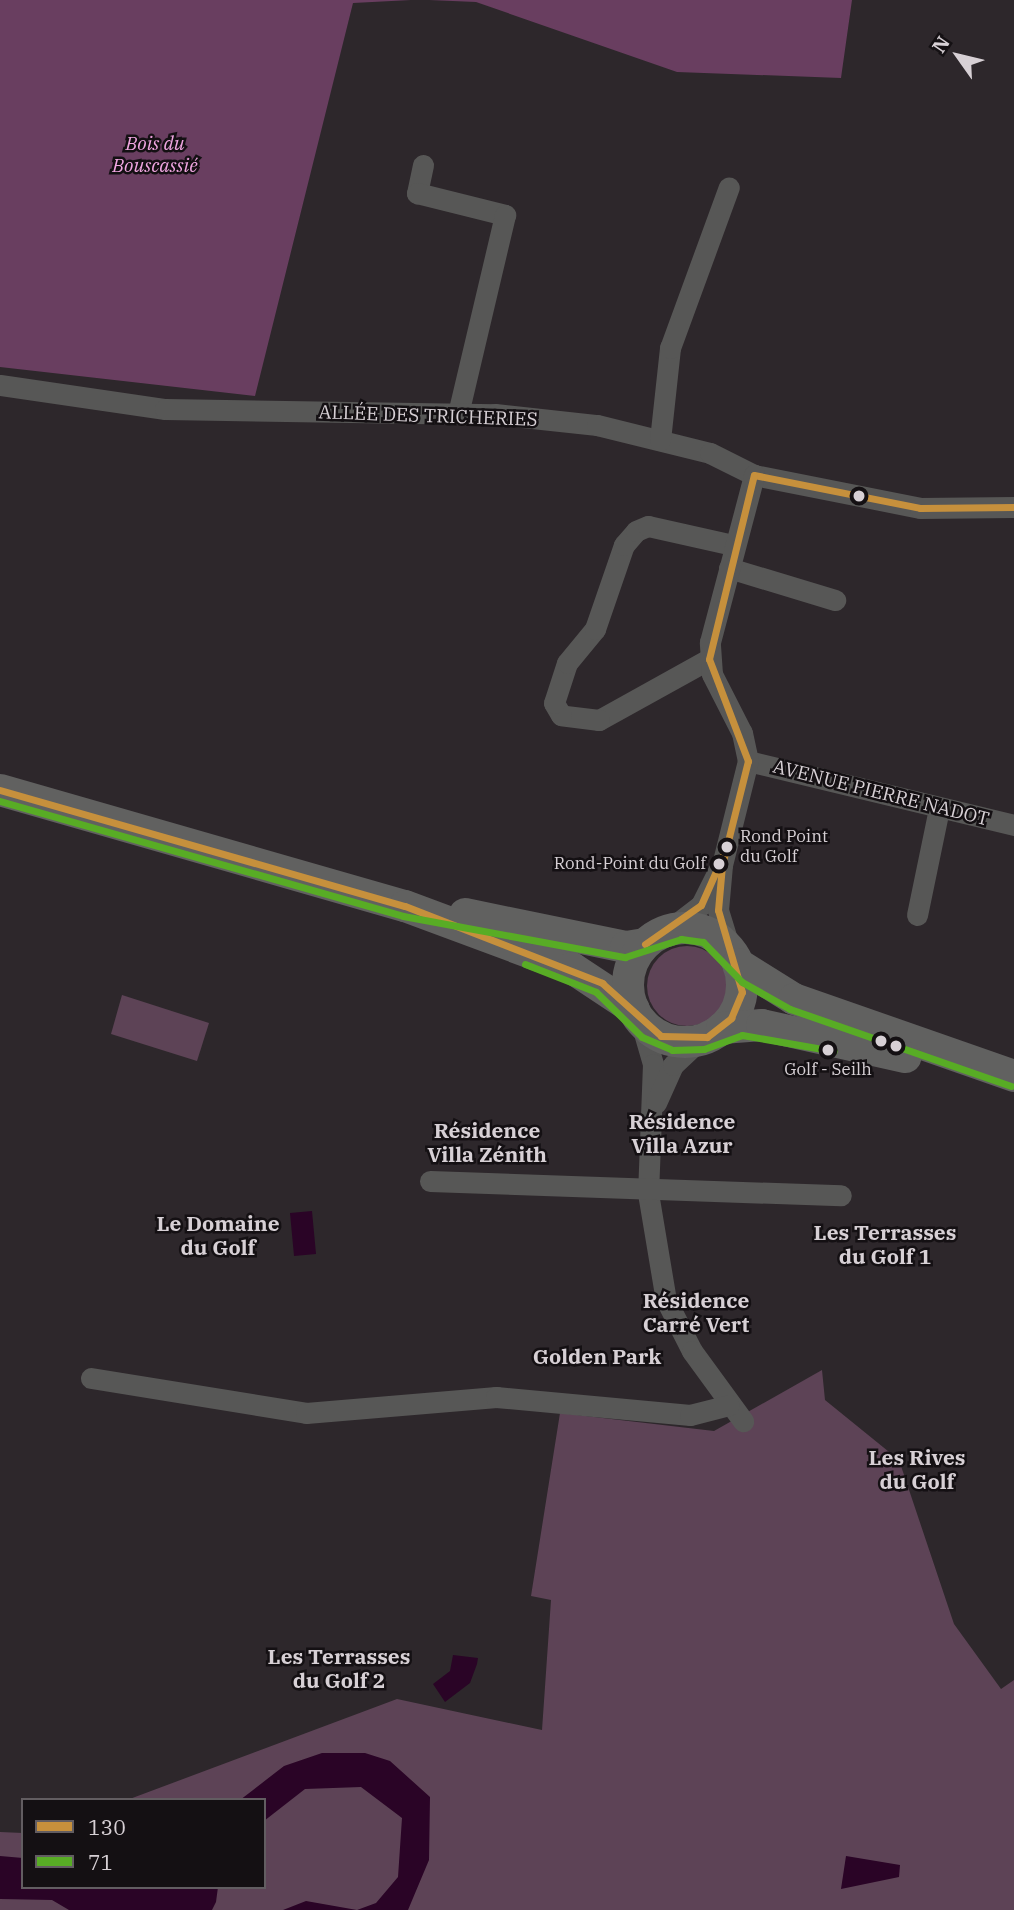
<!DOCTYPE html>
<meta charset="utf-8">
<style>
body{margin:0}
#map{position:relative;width:1014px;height:1910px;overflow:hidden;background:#2d272b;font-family:"IBM Plex Serif",serif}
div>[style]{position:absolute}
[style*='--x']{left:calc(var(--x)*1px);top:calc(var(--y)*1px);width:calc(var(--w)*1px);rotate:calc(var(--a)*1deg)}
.green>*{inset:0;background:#5d4356}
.round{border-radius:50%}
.forest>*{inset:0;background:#693e60}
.water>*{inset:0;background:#2a0426}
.street>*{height:21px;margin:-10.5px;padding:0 10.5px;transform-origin:10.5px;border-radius:10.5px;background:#575756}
.secondary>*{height:32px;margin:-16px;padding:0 16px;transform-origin:16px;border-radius:16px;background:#616160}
.secondary>.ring{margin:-16px;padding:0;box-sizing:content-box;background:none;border:32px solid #616160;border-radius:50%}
.bus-1>*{height:7px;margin:-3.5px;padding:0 3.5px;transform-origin:3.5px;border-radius:3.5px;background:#c6903c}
.bus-2>*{height:7px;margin:-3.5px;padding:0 3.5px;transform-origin:3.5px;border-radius:3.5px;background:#58ac25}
.dots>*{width:19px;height:19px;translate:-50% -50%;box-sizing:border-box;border:4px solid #141013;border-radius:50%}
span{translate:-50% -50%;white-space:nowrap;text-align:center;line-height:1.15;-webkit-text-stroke:5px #141013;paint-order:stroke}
.bus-label{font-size:17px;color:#d7d0d5}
.left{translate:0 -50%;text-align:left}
.right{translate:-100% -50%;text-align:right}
.park-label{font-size:19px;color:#f0a6e1;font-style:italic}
.street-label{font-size:19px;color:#d7d0d5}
.neighbourhood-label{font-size:21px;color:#d7d0d5;font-weight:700}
.legend{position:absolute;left:21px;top:1798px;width:245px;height:91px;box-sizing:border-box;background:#141013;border:2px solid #625d61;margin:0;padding:9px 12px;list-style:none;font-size:21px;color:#d7d0d5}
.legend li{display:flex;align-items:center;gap:14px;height:35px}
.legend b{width:35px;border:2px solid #625d61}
.north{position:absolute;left:923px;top:21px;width:70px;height:70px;-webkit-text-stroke:5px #141013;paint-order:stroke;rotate:304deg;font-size:19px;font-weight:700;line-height:28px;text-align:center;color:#d7d0d5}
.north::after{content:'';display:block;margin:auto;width:24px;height:32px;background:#d7d0d5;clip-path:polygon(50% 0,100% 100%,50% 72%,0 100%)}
</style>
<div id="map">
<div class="green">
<div class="round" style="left:647px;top:946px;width:80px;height:80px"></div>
<div style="clip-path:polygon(122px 995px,209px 1023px,197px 1061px,111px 1034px)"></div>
<div style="clip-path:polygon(822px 1370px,825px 1400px,899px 1460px,954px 1624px,1001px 1689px,1014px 1680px,1014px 1910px,0 1910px,0 1832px,23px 1833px,23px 1887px,264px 1887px,264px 1800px,127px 1800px,397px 1699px,542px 1730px,551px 1600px,531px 1596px,560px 1413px,714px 1431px)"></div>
</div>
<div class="forest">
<div style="clip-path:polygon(0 0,411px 0,353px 3px,255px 396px,0 367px)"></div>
<div style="clip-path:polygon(429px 0,852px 0,841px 78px,677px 72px,476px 2px)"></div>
</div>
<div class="water">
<div style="clip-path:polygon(312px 1211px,316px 1254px,294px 1256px,290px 1213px)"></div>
<div style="clip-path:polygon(453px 1655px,478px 1658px,477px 1664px,470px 1683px,445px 1702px,433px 1684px,450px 1671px)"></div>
<div style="clip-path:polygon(322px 1753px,365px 1753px,390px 1761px,430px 1797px,429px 1860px,408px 1910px,283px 1910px,306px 1901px,357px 1910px,376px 1903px,398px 1877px,402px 1818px,361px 1787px,305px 1789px,264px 1821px,264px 1800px,240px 1800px,284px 1766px)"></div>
<div style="clip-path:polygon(0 1856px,23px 1858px,23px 1887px,218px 1887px,216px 1902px,212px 1910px,69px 1910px,52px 1900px,0 1899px)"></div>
<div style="clip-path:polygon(846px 1856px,900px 1865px,899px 1877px,841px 1889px)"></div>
</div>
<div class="street">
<div style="--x:423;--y:165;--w:29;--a:102"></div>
<div style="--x:417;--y:193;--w:91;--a:14"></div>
<div style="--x:505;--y:215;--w:204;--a:103.3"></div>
<div style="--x:0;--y:385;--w:167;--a:8.3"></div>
<div style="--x:165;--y:409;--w:330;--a:0.9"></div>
<div style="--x:495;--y:414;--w:103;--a:6.2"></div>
<div style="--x:597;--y:425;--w:116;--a:13.9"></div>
<div style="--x:710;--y:453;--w:49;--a:26.6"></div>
<div style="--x:754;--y:475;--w:169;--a:11.2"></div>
<div style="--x:920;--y:508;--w:94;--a:-0.6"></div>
<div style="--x:660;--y:440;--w:93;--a:-83.8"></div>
<div style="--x:670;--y:348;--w:171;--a:-69.9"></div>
<div style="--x:729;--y:568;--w:111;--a:16.8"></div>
<div style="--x:709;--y:659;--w:126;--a:151"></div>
<div style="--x:599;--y:720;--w:38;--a:-173"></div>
<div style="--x:561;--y:715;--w:14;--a:-120"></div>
<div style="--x:554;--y:703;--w:42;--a:-72"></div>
<div style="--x:567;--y:663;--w:44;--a:-50.5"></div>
<div style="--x:595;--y:629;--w:89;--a:-71"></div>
<div style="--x:624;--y:545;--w:18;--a:-49"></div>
<div style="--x:636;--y:531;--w:13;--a:-23"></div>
<div style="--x:648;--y:526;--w:87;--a:12.6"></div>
<div style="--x:748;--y:761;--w:274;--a:13.5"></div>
<div style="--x:917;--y:915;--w:108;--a:-78.3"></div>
<div style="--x:667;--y:931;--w:43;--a:-37.4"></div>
<div style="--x:701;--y:905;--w:40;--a:-63.4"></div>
<div style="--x:730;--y:949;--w:41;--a:-107.1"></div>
<div style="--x:718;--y:910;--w:45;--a:-84.9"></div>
<div style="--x:722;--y:865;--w:107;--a:-76"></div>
<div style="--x:748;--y:761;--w:29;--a:-102"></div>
<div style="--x:742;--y:733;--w:66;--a:-117"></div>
<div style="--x:712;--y:674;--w:32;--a:-94"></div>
<div style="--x:710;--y:642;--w:173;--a:-75.2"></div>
<div style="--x:640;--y:1019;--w:47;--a:73.9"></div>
<div style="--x:653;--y:1064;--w:129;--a:92.2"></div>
<div style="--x:648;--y:1193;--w:109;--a:80.5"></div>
<div style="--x:666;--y:1300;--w:57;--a:63"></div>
<div style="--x:692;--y:1351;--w:87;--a:53.9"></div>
<div style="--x:656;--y:1103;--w:42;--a:-65.9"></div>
<div style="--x:673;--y:1065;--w:38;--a:-43"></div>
<div style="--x:430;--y:1181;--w:411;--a:2"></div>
<div style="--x:91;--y:1378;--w:218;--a:9.2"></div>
<div style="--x:306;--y:1413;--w:191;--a:-4.8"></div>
<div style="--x:496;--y:1397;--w:195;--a:5.3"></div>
<div style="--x:690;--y:1415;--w:40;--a:-14.4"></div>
</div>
<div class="secondary">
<div style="--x:0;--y:790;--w:421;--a:16"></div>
<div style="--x:405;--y:906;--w:178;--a:20.4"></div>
<div style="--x:572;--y:968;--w:74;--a:33.5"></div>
<div style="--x:465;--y:914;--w:164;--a:11.6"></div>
<div style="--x:626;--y:947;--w:19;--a:-9"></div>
<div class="ring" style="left:628px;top:928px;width:82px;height:82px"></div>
<div style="--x:738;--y:964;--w:66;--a:32"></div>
<div style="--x:794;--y:999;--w:233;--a:19.3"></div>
<div style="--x:722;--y:1028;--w:40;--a:-4.3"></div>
<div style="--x:762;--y:1025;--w:147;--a:12.6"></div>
</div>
<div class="bus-1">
<div style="--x:754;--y:475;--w:169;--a:11.2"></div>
<div style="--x:920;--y:508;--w:94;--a:-0.6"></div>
<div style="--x:0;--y:790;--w:421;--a:16"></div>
<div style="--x:405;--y:906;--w:212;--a:21.3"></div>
<div style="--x:602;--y:983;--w:79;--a:41.9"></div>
<div style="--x:661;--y:1036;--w:46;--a:1.2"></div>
<div style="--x:707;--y:1037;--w:31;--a:-38"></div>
<div style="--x:731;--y:1018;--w:28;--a:-67"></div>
<div style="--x:742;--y:992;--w:85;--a:-106.3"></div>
<div style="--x:718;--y:910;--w:45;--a:-84.9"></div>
<div style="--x:722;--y:865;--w:107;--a:-76"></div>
<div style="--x:748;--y:761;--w:109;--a:-110.9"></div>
<div style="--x:709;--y:659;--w:189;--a:-76.3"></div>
<div style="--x:645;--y:944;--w:68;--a:-34.9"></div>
<div style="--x:701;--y:905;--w:67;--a:-66.1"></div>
</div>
<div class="bus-2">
<div style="--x:0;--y:801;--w:419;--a:15.9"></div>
<div style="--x:403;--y:916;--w:226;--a:10.5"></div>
<div style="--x:625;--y:957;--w:59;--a:-17.8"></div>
<div style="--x:681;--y:939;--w:22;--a:8"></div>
<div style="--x:703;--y:942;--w:56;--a:45.7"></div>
<div style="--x:742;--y:982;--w:55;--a:29.4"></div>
<div style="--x:790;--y:1009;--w:234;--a:19.2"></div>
<div style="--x:525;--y:964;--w:76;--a:21.5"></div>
<div style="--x:596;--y:992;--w:64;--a:44.4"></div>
<div style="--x:642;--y:1037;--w:33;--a:23"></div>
<div style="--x:672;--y:1050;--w:32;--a:-2"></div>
<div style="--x:704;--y:1049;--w:40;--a:-20.2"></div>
<div style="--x:742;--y:1035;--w:93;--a:9.9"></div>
</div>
<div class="dots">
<div style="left:859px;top:496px;background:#d7d0d5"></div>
<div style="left:727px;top:847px;background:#d7d0d5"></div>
<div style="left:719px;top:864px;background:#d7d0d5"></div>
<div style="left:881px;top:1041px;background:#d7d0d5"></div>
<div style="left:896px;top:1046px;background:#d7d0d5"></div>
<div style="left:828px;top:1050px;background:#d7d0d5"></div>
</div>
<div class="bus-label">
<span class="left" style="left:740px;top:847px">Rond Point<br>du Golf</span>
<span class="right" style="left:706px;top:864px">Rond-Point du Golf</span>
<span style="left:828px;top:1070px">Golf - Seilh</span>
</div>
<div class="park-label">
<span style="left:155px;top:155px">Bois du<br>Bouscassié</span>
</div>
<div class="street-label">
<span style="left:428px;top:416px;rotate:2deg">ALLÉE DES TRICHERIES</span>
<span style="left:881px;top:793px;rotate:14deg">AVENUE PIERRE NADOT</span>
</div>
<div class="neighbourhood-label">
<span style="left:682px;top:1133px">Résidence<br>Villa Azur</span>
<span style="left:487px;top:1142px">Résidence<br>Villa Zénith</span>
<span style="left:218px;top:1235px">Le Domaine<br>du Golf</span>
<span style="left:885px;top:1244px">Les Terrasses<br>du Golf 1</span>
<span style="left:696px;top:1312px">Résidence<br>Carré Vert</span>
<span style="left:597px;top:1356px">Golden Park</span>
<span style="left:917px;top:1469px">Les Rives<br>du Golf</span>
<span style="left:339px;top:1668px">Les Terrasses<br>du Golf 2</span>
</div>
<ul class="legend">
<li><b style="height:9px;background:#c6903c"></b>130</li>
<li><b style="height:9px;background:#58ac25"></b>71</li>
</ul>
<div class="north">N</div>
</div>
